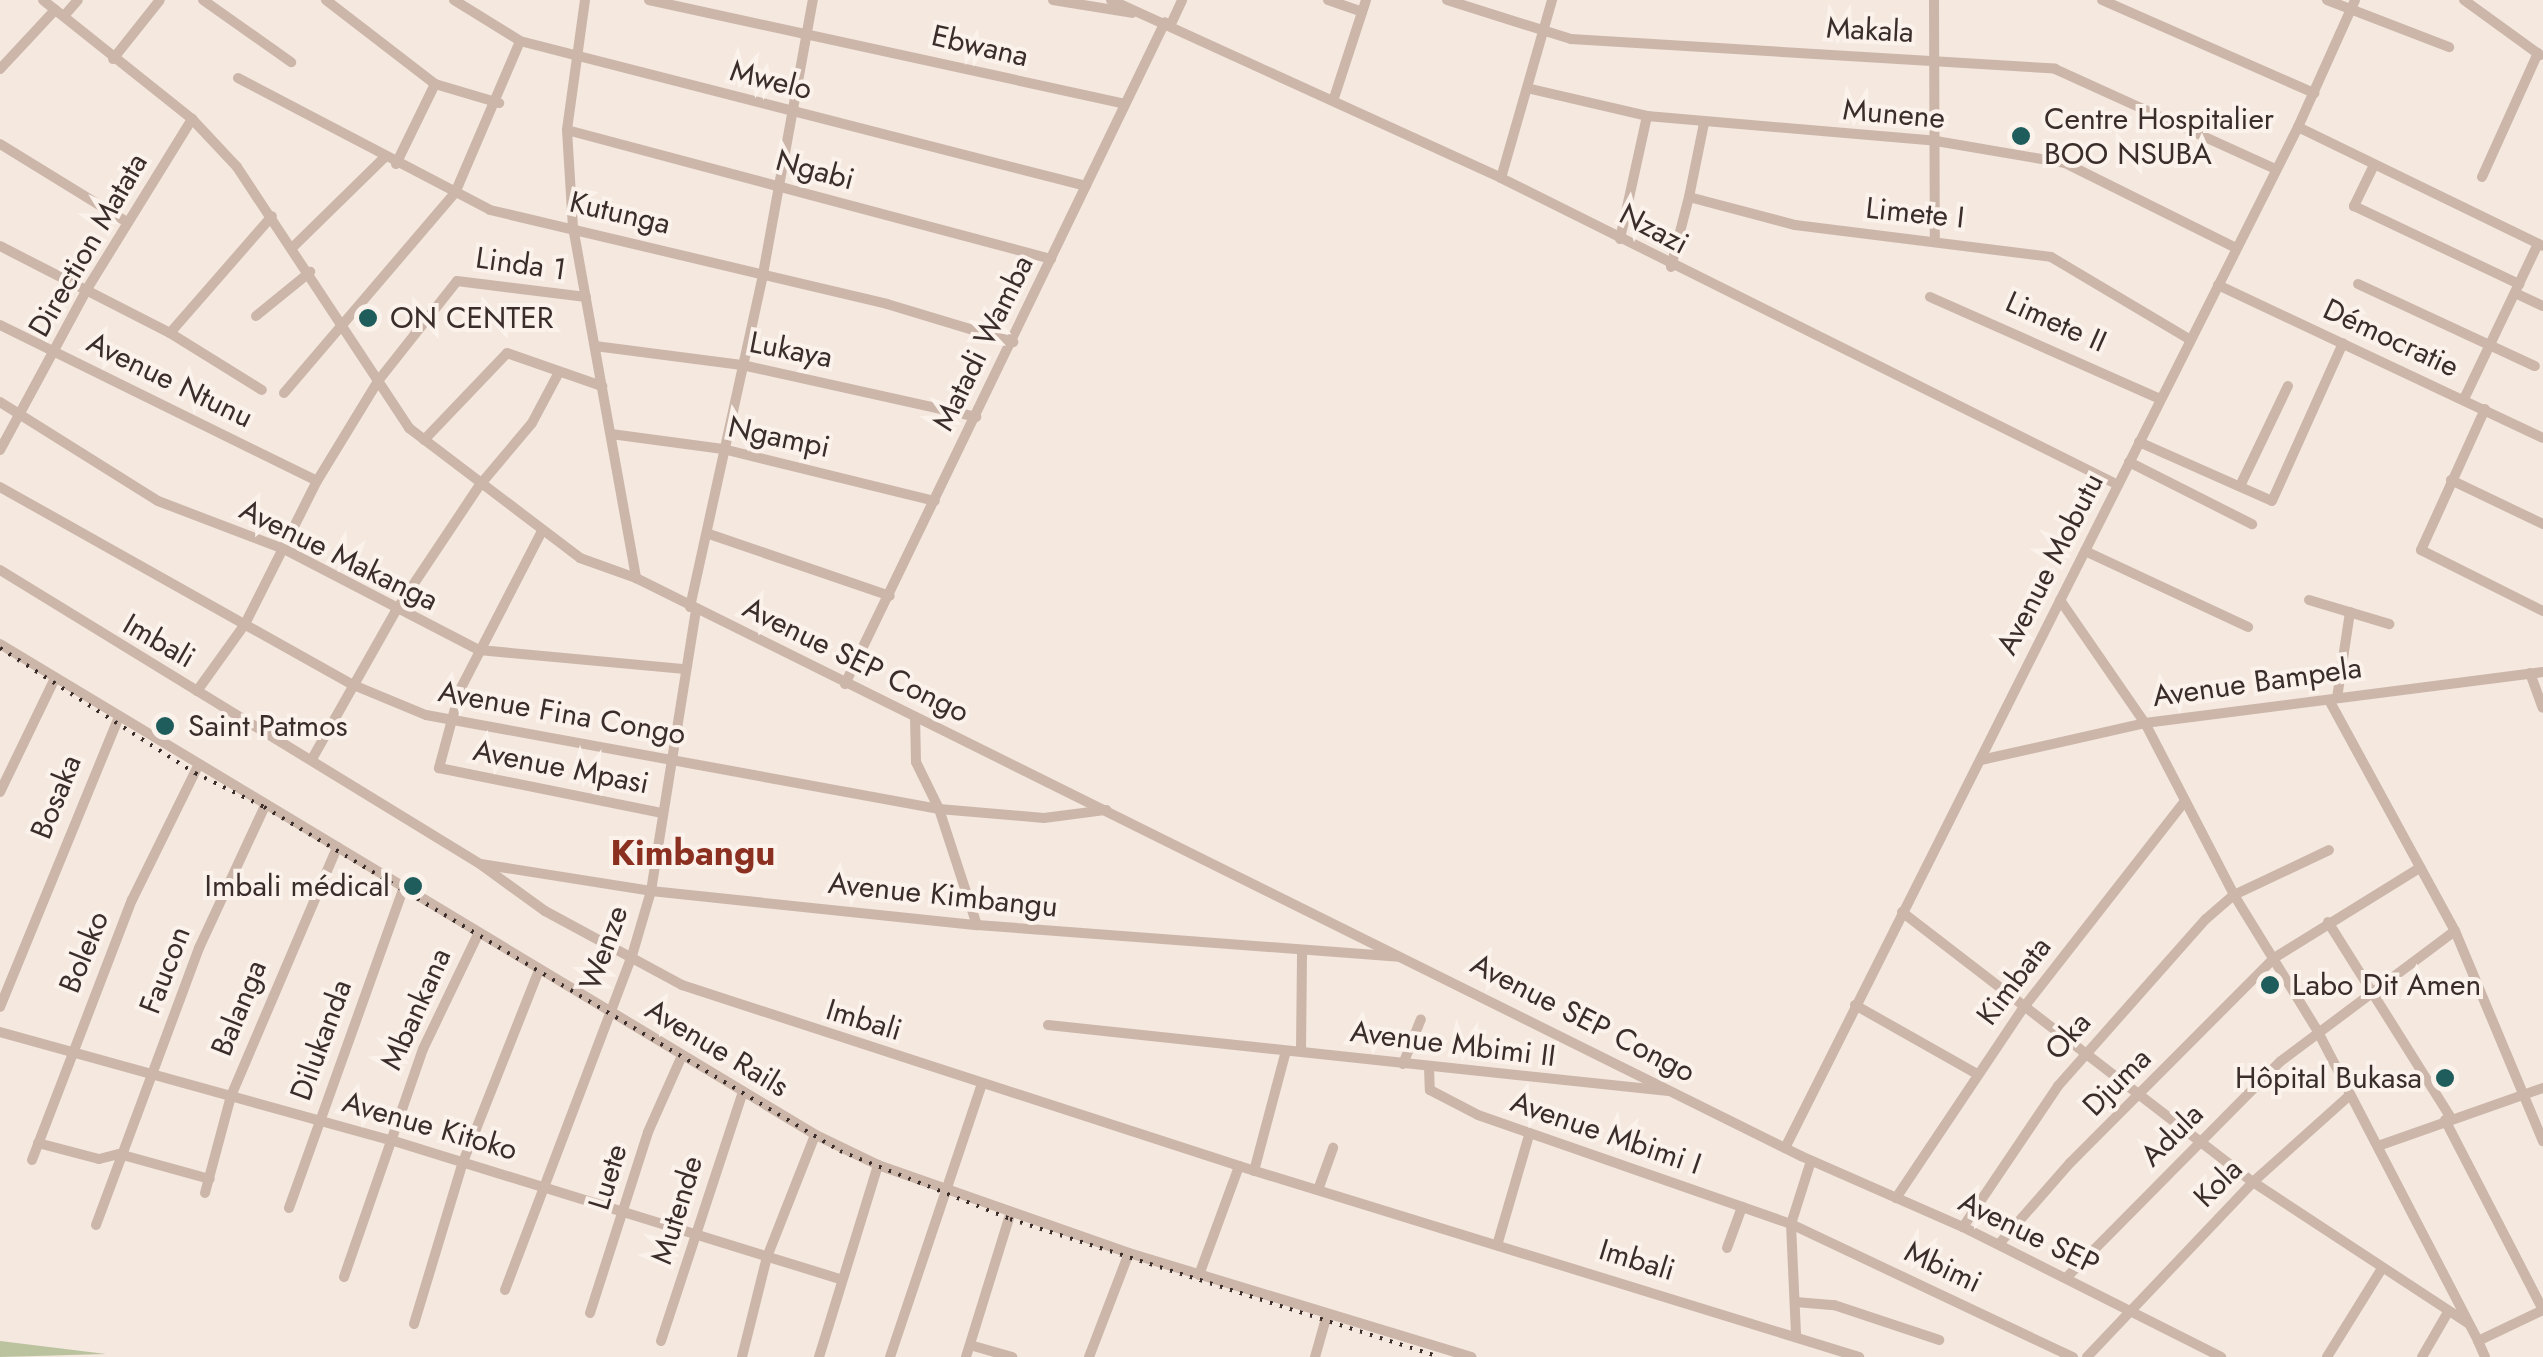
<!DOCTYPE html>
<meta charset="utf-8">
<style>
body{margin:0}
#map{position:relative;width:2543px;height:1357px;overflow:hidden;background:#f4e8df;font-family:Jost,sans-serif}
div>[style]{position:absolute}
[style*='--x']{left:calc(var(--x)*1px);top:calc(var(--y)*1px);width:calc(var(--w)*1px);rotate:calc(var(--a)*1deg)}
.green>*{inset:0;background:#bac39e}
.street>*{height:10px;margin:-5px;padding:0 5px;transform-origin:5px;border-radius:5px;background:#ccb6aa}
.rail>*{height:4px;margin-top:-2px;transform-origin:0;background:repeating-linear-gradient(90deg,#3a2d2a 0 2.5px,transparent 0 10.5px)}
.dots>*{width:28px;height:28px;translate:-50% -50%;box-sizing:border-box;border:5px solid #fbf2ec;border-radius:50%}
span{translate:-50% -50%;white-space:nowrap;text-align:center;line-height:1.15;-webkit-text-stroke:8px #fbf2ec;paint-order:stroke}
.street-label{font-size:30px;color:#3a2d2a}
.poi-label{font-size:30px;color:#3a2d2a}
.left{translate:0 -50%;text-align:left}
.right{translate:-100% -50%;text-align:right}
.quarter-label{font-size:35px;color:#8b2f20;font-weight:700}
</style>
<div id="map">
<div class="green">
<div style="clip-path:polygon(0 1341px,106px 1354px,0 1357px)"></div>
</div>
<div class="street">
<div style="--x:43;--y:0;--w:191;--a:38.6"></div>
<div style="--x:192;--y:119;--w:66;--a:46.8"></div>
<div style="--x:237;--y:167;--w:313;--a:56.6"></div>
<div style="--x:409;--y:428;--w:215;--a:37.2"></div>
<div style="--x:580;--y:558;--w:59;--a:19.7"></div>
<div style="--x:636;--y:578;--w:1301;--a:26.39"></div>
<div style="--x:1801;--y:1156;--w:177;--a:23.7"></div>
<div style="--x:1963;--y:1227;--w:289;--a:26.7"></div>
<div style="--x:203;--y:0;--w:108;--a:35.2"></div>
<div style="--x:326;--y:0;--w:138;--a:37.6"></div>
<div style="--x:435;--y:84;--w:67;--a:16.5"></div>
<div style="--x:454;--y:0;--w:78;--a:31.8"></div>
<div style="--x:520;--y:41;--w:584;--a:14.37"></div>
<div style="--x:585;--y:0;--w:131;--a:97.9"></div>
<div style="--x:567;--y:130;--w:97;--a:86.5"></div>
<div style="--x:573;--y:227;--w:357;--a:79.8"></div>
<div style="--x:649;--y:0;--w:486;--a:12.3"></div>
<div style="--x:1053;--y:0;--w:80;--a:9.3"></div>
<div style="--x:1111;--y:0;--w:429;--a:24.5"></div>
<div style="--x:1501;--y:178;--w:689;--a:26.45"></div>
<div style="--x:1328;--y:0;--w:36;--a:19"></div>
<div style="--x:1447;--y:0;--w:130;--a:17.5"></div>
<div style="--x:1571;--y:39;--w:485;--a:3.5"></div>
<div style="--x:2055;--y:69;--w:242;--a:24.4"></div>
<div style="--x:1934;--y:0;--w:240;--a:89.8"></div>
<div style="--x:2102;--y:0;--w:232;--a:23.7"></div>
<div style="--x:2327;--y:0;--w:131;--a:21.1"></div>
<div style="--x:2464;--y:0;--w:94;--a:35.9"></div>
<div style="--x:64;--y:16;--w:21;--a:-49"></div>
<div style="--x:1171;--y:24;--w:26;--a:-65"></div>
<div style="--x:113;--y:59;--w:75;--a:-51.5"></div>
<div style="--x:0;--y:69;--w:81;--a:-47"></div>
<div style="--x:238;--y:78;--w:284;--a:27.6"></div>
<div style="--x:490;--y:210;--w:408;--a:13.3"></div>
<div style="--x:887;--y:304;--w:132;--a:16.8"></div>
<div style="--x:1531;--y:89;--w:119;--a:13.1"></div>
<div style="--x:1647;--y:116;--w:290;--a:4.9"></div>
<div style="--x:1936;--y:141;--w:131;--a:9.7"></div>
<div style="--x:2065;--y:163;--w:191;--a:26.4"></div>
<div style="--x:1334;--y:98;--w:103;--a:-71.9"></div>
<div style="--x:2298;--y:127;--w:272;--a:25.9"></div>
<div style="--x:567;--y:130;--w:501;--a:14.92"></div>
<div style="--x:0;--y:144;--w:149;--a:31.6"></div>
<div style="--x:396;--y:164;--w:89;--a:-64"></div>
<div style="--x:2374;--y:165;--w:46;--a:116"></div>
<div style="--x:2354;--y:206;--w:183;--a:25.3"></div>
<div style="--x:2482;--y:177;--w:136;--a:-65.7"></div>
<div style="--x:1501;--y:178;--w:185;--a:-74"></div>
<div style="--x:1689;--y:197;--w:76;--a:-78.5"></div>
<div style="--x:1620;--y:239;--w:126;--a:-77.6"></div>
<div style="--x:0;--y:246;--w:191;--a:27.1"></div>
<div style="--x:170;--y:333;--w:108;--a:31.8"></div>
<div style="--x:294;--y:246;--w:126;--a:-44.4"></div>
<div style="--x:1671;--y:267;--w:72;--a:-75.6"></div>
<div style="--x:1689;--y:197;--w:110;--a:14.8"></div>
<div style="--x:1795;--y:225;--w:258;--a:7.1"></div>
<div style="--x:2051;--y:257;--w:161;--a:30.7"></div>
<div style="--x:2358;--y:284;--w:195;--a:24.9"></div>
<div style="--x:2218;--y:285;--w:359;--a:25.2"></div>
<div style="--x:2515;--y:293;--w:31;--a:25"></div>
<div style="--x:1930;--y:297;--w:252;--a:23.9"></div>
<div style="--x:256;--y:316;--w:70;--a:-39.2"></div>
<div style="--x:0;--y:325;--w:353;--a:26.2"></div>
<div style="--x:170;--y:333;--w:155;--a:-48.9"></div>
<div style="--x:595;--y:346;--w:148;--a:7.4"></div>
<div style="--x:742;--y:365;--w:240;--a:12.5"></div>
<div style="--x:284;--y:393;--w:263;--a:-49.5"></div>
<div style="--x:455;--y:193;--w:165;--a:-66.8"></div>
<div style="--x:2464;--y:399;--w:172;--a:-64.5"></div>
<div style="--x:0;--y:402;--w:186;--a:32.1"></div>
<div style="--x:158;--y:501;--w:135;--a:20.9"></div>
<div style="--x:284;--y:549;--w:220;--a:27.4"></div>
<div style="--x:479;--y:650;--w:207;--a:5.3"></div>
<div style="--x:2485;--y:409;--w:155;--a:114.4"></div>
<div style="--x:2421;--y:550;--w:136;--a:26.6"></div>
<div style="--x:611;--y:434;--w:113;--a:7.6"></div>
<div style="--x:723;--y:449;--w:218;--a:13.8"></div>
<div style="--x:424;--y:440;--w:120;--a:-46.3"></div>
<div style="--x:507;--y:353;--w:101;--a:19.2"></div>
<div style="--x:2139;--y:442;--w:145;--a:23.9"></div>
<div style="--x:2272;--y:501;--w:173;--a:-65.8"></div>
<div style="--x:0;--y:450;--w:183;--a:-61.6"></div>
<div style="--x:87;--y:289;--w:200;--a:-58.3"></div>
<div style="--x:2129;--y:462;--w:138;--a:26.8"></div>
<div style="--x:2451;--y:480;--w:102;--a:25.6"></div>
<div style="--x:2240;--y:486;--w:111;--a:-64.4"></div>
<div style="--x:0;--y:487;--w:403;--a:29.3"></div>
<div style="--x:351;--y:684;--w:81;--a:22.5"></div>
<div style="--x:426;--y:715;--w:522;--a:10.38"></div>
<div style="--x:939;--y:809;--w:105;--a:4.9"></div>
<div style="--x:1044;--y:818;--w:63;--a:-7.4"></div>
<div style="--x:542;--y:531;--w:179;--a:117.3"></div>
<div style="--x:460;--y:690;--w:81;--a:105.1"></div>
<div style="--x:439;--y:768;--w:228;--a:11.4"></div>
<div style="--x:709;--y:534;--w:191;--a:18.9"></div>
<div style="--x:2085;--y:551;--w:180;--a:25"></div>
<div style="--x:0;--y:570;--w:563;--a:31.49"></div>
<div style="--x:480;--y:864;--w:80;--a:35.9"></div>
<div style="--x:545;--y:911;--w:156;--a:28.4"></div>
<div style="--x:682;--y:985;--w:586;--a:18"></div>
<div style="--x:1239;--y:1166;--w:649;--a:17.12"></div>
<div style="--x:2060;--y:600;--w:150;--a:55.4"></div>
<div style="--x:2145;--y:723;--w:194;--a:62.6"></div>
<div style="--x:2234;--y:895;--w:158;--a:58.4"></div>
<div style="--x:2317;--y:1030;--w:350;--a:62.6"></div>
<div style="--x:2478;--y:1341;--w:72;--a:-25.5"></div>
<div style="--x:2309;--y:600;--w:84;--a:16.7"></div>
<div style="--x:690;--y:607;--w:341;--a:-77.6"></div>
<div style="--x:763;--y:274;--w:279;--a:-79.7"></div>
<div style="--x:0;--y:644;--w:952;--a:31.04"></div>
<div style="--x:816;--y:1135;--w:69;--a:25.8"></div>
<div style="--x:878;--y:1165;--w:266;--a:19.3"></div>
<div style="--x:1129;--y:1253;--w:358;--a:16.9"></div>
<div style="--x:2530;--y:673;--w:37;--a:70"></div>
<div style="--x:845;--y:684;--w:735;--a:-64.2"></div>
<div style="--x:197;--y:691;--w:82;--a:-54.4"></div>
<div style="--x:245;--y:624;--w:160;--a:-63.3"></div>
<div style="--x:317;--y:481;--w:117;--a:-58.6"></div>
<div style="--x:378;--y:381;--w:127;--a:-51.7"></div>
<div style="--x:457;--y:281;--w:130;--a:7.1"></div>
<div style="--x:2337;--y:698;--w:87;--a:-81.4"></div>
<div style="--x:2329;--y:700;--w:263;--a:61.4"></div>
<div style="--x:2455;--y:931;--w:228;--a:67.3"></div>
<div style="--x:915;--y:717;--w:45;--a:88.7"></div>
<div style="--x:916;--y:762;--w:52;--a:63.9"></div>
<div style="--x:939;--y:809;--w:122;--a:71.9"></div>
<div style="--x:312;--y:759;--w:169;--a:-60.5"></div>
<div style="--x:395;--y:612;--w:151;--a:-56.3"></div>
<div style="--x:479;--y:486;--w:82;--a:-49.9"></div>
<div style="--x:532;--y:423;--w:55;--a:-62"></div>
<div style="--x:1981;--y:760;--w:168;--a:-12.7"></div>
<div style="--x:2145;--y:723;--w:401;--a:-7.3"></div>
<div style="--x:0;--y:792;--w:127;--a:-64.2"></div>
<div style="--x:481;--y:864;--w:172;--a:9"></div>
<div style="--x:651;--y:891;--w:328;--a:6"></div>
<div style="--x:977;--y:925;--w:423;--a:4.3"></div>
<div style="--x:1902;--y:912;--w:443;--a:37.6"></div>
<div style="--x:2253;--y:1182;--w:258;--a:33.3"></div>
<div style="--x:2328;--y:922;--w:231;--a:57.9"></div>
<div style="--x:1855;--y:1005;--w:140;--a:29.5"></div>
<div style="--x:0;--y:1007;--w:311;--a:-67.7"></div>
<div style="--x:1048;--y:1025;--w:624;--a:6.08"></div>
<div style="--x:0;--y:1032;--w:409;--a:15.5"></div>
<div style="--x:394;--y:1141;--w:469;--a:17.2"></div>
<div style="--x:1301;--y:1051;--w:98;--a:-89.4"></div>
<div style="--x:1403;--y:1064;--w:48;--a:-68.2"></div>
<div style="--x:1429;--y:1067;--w:23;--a:88"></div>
<div style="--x:1430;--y:1090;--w:54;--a:27.5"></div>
<div style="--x:1478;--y:1115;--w:331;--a:19.2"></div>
<div style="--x:1791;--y:1224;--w:312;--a:25.3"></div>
<div style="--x:2445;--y:1120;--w:214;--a:62.7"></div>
<div style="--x:38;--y:1143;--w:63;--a:14.7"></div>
<div style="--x:99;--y:1159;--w:21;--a:-14"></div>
<div style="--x:119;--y:1154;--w:94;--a:15.4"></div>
<div style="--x:2378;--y:1146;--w:175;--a:-19.4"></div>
<div style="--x:1785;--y:1148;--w:1143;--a:-63.32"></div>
<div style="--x:2298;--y:127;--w:139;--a:-65.8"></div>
<div style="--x:32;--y:1160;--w:279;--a:-69"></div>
<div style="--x:132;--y:900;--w:147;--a:-63.8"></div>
<div style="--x:1254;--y:1171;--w:124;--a:-75.1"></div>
<div style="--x:1318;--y:1190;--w:45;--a:-70.3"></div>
<div style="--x:205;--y:1193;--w:100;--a:-75"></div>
<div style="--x:231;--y:1096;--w:271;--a:-66.9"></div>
<div style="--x:1896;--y:1198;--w:230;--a:-56.2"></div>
<div style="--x:2024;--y:1007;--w:260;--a:-52"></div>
<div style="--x:289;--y:1208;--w:339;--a:-70.3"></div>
<div style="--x:96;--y:1225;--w:296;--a:-69.6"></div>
<div style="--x:199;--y:948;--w:157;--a:-65.1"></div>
<div style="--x:1963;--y:1227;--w:170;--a:-56"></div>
<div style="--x:2058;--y:1086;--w:223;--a:-48.5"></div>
<div style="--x:2206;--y:919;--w:37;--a:-41"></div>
<div style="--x:2234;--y:895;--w:105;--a:-25.3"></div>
<div style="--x:1498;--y:1242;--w:111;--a:-73.8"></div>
<div style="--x:1999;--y:1244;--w:108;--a:-48.8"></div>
<div style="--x:2070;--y:1163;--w:289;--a:-45.1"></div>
<div style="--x:2274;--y:958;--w:172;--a:-31.7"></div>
<div style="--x:1727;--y:1248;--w:44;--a:-69.9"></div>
<div style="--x:1199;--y:1275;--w:116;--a:-69.8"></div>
<div style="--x:344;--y:1277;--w:241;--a:-70.9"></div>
<div style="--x:423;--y:1049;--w:127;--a:-64.4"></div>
<div style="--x:2066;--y:1278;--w:305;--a:-45.3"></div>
<div style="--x:2281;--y:1061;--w:217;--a:-36.8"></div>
<div style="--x:505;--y:1290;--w:354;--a:-69.2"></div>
<div style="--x:631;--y:959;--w:71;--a:-73.6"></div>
<div style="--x:651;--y:891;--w:286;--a:-80.9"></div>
<div style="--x:1796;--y:1302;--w:38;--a:5"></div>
<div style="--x:1834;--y:1305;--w:111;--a:18.4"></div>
<div style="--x:590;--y:1313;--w:190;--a:-72.2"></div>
<div style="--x:648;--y:1132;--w:81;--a:-66"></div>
<div style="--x:414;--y:1324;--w:169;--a:-73.2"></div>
<div style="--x:463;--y:1162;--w:206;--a:-68.4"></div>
<div style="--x:1796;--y:1334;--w:110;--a:-92.6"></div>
<div style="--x:1791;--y:1224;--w:66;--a:-72.4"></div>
<div style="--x:661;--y:1341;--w:260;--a:-71.8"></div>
<div style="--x:2478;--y:1341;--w:17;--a:66"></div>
<div style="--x:970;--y:1345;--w:44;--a:15.9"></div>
<div style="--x:742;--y:1357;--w:103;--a:-76"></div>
<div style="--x:767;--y:1257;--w:131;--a:-68.5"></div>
<div style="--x:819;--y:1357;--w:201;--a:-72.9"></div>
<div style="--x:890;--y:1357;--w:289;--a:-71.4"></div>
<div style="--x:966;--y:1357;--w:152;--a:-72.8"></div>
<div style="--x:1089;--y:1357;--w:111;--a:-69"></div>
<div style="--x:1315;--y:1357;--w:44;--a:-74.1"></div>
<div style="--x:2087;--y:1357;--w:241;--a:-46.5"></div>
<div style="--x:2253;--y:1182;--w:129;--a:-41.9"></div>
<div style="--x:2327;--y:1357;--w:102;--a:-58.2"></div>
<div style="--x:2422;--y:1357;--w:52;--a:-60"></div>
</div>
<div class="rail">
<div style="--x:0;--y:648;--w:232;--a:32.7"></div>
<div style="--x:195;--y:773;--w:77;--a:26.2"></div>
<div style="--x:264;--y:807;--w:671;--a:30.85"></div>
<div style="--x:840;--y:1151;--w:183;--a:21.8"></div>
<div style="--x:1010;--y:1219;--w:451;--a:17.8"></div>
</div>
<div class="dots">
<div style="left:2021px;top:136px;background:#1e5d5b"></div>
<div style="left:368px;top:318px;background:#1e5d5b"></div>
<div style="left:165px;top:726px;background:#1e5d5b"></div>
<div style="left:413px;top:886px;background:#1e5d5b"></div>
<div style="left:2270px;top:985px;background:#1e5d5b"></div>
<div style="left:2445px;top:1078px;background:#1e5d5b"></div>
</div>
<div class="street-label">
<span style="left:1870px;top:30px;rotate:3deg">Makala</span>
<span style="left:980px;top:46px;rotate:13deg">Ebwana</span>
<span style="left:771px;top:80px;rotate:14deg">Mwelo</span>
<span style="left:1894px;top:114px;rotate:5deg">Munene</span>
<span style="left:815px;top:170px;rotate:15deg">Ngabi</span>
<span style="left:620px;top:213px;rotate:13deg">Kutunga</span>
<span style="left:1915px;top:213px;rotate:6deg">Limete I</span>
<span style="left:1654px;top:229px;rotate:28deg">Nzazi</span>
<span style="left:88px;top:245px;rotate:-60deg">Direction Matata</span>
<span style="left:521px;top:264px;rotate:8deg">Linda 1</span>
<span style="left:2056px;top:322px;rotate:24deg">Limete II</span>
<span style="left:2391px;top:338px;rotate:25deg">Démocratie</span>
<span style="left:983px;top:343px;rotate:-64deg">Matadi Wamba</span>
<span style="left:791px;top:350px;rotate:11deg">Lukaya</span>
<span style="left:170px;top:380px;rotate:26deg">Avenue Ntunu</span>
<span style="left:779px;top:437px;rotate:12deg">Ngampi</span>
<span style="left:339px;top:555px;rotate:26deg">Avenue Makanga</span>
<span style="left:2050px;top:564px;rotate:-63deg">Avenue Mobutu</span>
<span style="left:159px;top:641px;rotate:30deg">Imbali</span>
<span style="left:856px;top:660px;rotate:26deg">Avenue SEP Congo</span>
<span style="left:2257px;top:682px;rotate:-8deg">Avenue Bampela</span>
<span style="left:562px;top:713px;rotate:10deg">Avenue Fina Congo</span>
<span style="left:561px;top:767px;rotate:11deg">Avenue Mpasi</span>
<span style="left:56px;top:797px;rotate:-68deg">Bosaka</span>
<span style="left:943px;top:895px;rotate:6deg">Avenue Kimbangu</span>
<span style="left:604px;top:948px;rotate:-70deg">Wenze</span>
<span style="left:84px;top:952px;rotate:-68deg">Boleko</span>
<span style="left:165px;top:970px;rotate:-69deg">Faucon</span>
<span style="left:2014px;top:981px;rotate:-53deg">Kimbata</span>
<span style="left:239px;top:1008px;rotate:-68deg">Balanga</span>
<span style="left:416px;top:1009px;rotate:-66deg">Mbankana</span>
<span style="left:1583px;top:1018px;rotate:27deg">Avenue SEP Congo</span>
<span style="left:864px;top:1020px;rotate:17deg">Imbali</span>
<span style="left:2068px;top:1036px;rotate:-49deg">Oka</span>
<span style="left:321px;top:1040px;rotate:-70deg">Dilukanda</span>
<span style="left:1453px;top:1044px;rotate:7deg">Avenue Mbimi II</span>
<span style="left:717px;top:1048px;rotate:31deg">Avenue Rails</span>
<span style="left:2117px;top:1082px;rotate:-45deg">Djuma</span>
<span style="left:430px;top:1126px;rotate:16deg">Avenue Kitoko</span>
<span style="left:1606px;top:1133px;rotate:19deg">Avenue Mbimi I</span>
<span style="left:2172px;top:1135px;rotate:-45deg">Adula</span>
<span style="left:608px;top:1177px;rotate:-73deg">Luete</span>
<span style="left:2218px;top:1183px;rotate:-45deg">Kola</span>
<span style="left:677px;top:1210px;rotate:-73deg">Mutende</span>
<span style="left:2029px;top:1233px;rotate:26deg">Avenue SEP</span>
<span style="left:1637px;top:1260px;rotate:17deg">Imbali</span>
<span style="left:1943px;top:1267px;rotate:25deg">Mbimi</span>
</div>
<div class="poi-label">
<span class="left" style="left:2044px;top:136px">Centre Hospitalier<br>BOO NSUBA</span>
<span class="left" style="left:390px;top:318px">ON CENTER</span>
<span class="left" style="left:188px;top:726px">Saint Patmos</span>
<span class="right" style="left:390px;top:886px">Imbali médical</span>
<span class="left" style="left:2292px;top:985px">Labo Dit Amen</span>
<span class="right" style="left:2422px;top:1078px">Hôpital Bukasa</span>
</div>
<div class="quarter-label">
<span style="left:693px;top:853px">Kimbangu</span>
</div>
</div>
